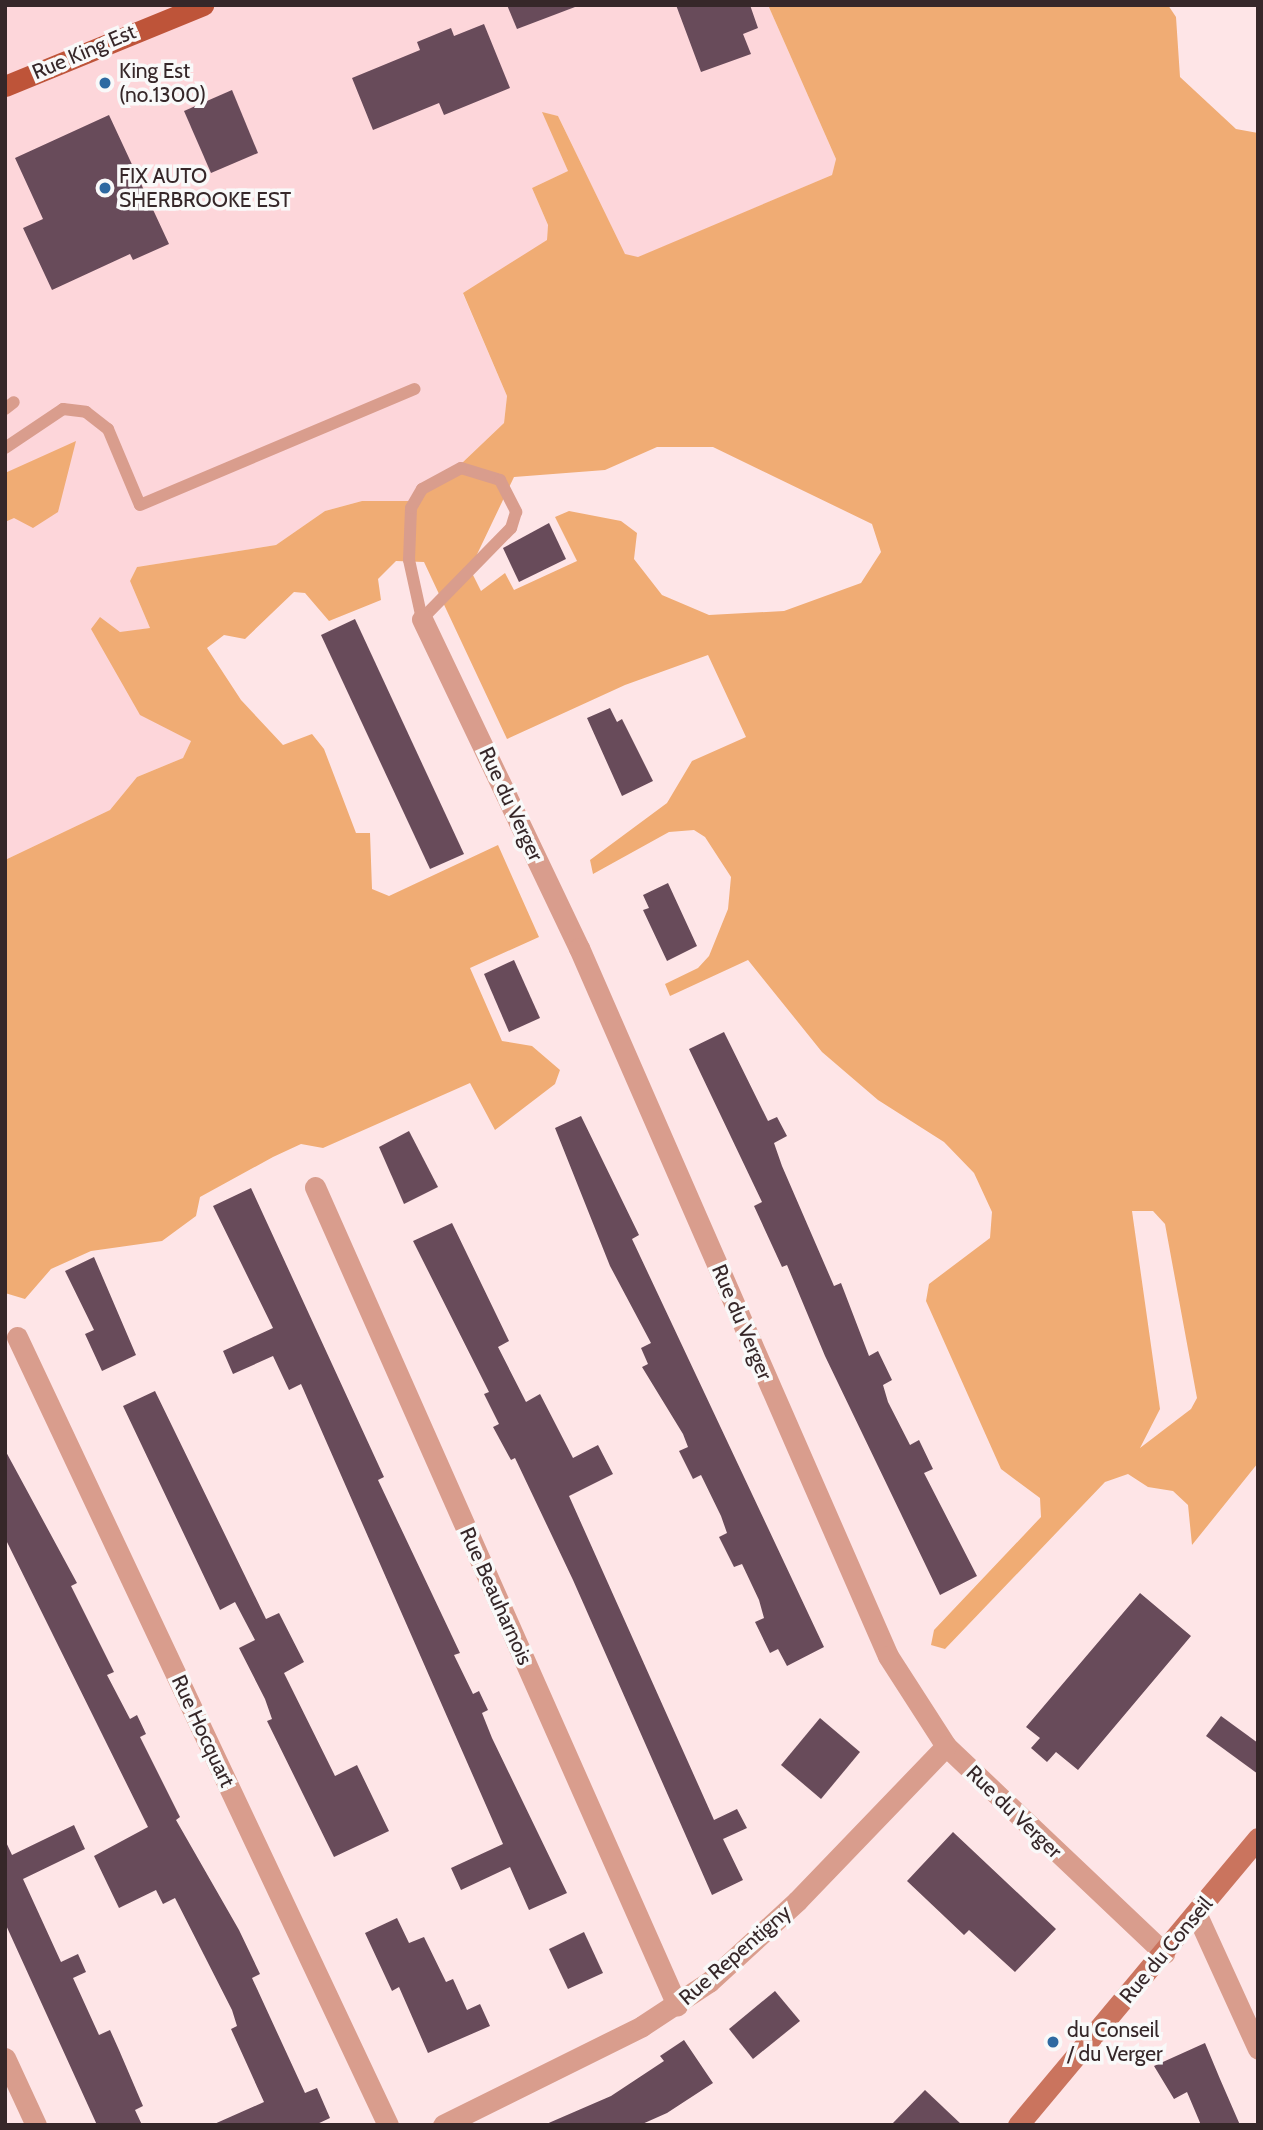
<!DOCTYPE html>
<style>
body{margin:0}
#map{position:relative;width:1263px;height:2130px;overflow:hidden;background:#fee5e7;font-family:Cabin,sans-serif}
div>[style]{position:absolute}
[style*='--x']{left:calc(var(--x)*1px);top:calc(var(--y)*1px);width:calc(var(--w)*1px);rotate:calc(var(--a)*1deg)}
.built>*{inset:0;background:#fdd6da}
.forest>*{inset:0;background:#f0ac74}
.building>*{inset:0;background:#684b5a}
.lane>*{height:12px;margin:-6px;padding:0 6px;transform-origin:6px;border-radius:6px;background:#d99d8d}
.street>*{height:21px;margin:-10.5px;padding:0 10.5px;transform-origin:10.5px;border-radius:10.5px;background:#d99d8d}
.secondary>*{height:21px;margin:-10.5px;padding:0 10.5px;transform-origin:10.5px;border-radius:10.5px;background:#ca745e}
.primary>*{height:21px;margin:-10.5px;padding:0 10.5px;transform-origin:10.5px;border-radius:10.5px;background:#be5439}
.dots>*{width:19px;height:19px;translate:-50% -50%;box-sizing:border-box;border:4px solid #f9f9f9;border-radius:50%}
span{translate:-50% -50%;white-space:nowrap;text-align:center;line-height:1.15;-webkit-text-stroke:7px #f9f9f9;paint-order:stroke}
.street-label{font-size:21px;color:#362729}
.poi-label{font-size:21px;color:#362729}
.left{translate:0 -50%;text-align:left}
.frame{position:absolute;inset:0;border:7px solid #362729;pointer-events:none}
</style>
<div id="map">
<div class="built">
<div style="clip-path:polygon(5px 5px,768px 5px,836px 159px,832px 175px,637px 258px,625px 255px,558px 116px,543px 113px,568px 171px,532px 188px,548px 225px,547px 241px,463px 294px,507px 396px,504px 423px,441px 483px,409px 501px,362px 501px,325px 511px,276px 545px,137px 567px,130px 581px,150px 628px,120px 633px,170px 729px,191px 741px,183px 758px,137px 777px,110px 810px,5px 860px)"></div>
</div>
<div class="forest">
<div style="clip-path:polygon(evenodd,768px 5px,1168px 5px,1176px 17px,1180px 77px,1236px 129px,1258px 133px,1258px 1463px,1192px 1545px,1188px 1505px,1173px 1491px,1148px 1487px,1128px 1474px,1105px 1482px,945px 1649px,931px 1645px,934px 1630px,1041px 1517px,1040px 1498px,1001px 1469px,926px 1301px,929px 1284px,990px 1238px,992px 1212px,974px 1173px,944px 1142px,878px 1100px,822px 1052px,748px 960px,670px 996px,665px 984px,698px 968px,709px 956px,728px 909px,731px 877px,705px 837px,694px 830px,669px 832px,593px 874px,590px 860px,667px 803px,692px 761px,746px 737px,708px 655px,625px 685px,507px 739px,424px 562px,396px 561px,378px 579px,381px 600px,329px 621px,305px 593px,294px 592px,245px 639px,224px 635px,207px 648px,241px 700px,283px 745px,312px 734px,324px 749px,356px 833px,370px 833px,372px 889px,389px 896px,498px 845px,539px 937px,470px 968px,502px 1041px,532px 1046px,560px 1070px,555px 1084px,495px 1130px,470px 1083px,323px 1148px,301px 1144px,273px 1157px,200px 1197px,196px 1216px,162px 1241px,91px 1251px,51px 1269px,25px 1299px,5px 1293px,5px 860px,110px 810px,137px 777px,183px 758px,191px 741px,140px 715px,91px 629px,100px 617px,120px 632px,150px 628px,130px 581px,137px 567px,276px 545px,325px 511px,362px 501px,409px 501px,441px 483px,504px 423px,507px 396px,463px 293px,547px 240px,548px 225px,532px 188px,568px 171px,542px 112px,558px 116px,625px 254px,638px 257px,832px 175px,836px 159px,768px 5px,657px 447px,713px 447px,872px 524px,881px 552px,861px 583px,784px 611px,709px 615px,662px 595px,634px 559px,637px 533px,621px 521px,569px 511px,555px 517px,577px 561px,514px 590px,505px 573px,481px 591px,470px 569px,514px 477px,605px 470px,657px 447px,768px 5px,1132px 1211px,1153px 1211px,1165px 1224px,1197px 1398px,1191px 1409px,1140px 1448px,1160px 1409px,1132px 1211px)"></div>
<div style="clip-path:polygon(76px 441px,58px 512px,33px 528px,14px 518px,5px 522px,5px 473px)"></div>
</div>
<div class="building">
<div style="clip-path:polygon(507px 5px,575px 5px,575px 7px,517px 29px)"></div>
<div style="clip-path:polygon(676px 5px,750px 5px,758px 28px,743px 34px,751px 54px,701px 72px)"></div>
<div style="clip-path:polygon(484px 24px,510px 88px,444px 115px,439px 103px,373px 130px,352px 78px,420px 50px,417px 42px,451px 28px,454px 36px)"></div>
<div style="clip-path:polygon(232px 90px,258px 153px,211px 173px,184px 111px)"></div>
<div style="clip-path:polygon(109px 115px,169px 244px,133px 260px,130px 254px,52px 290px,23px 228px,43px 219px,15px 158px)"></div>
<div style="clip-path:polygon(549px 523px,566px 559px,519px 582px,503px 548px)"></div>
<div style="clip-path:polygon(355px 619px,464px 854px,430px 869px,321px 635px)"></div>
<div style="clip-path:polygon(610px 708px,617px 722px,622px 719px,653px 781px,622px 796px,587px 718px)"></div>
<div style="clip-path:polygon(668px 883px,697px 946px,667px 961px,643px 910px,649px 908px,643px 895px)"></div>
<div style="clip-path:polygon(514px 960px,540px 1018px,509px 1032px,484px 974px)"></div>
<div style="clip-path:polygon(724px 1032px,768px 1121px,777px 1117px,787px 1136px,774px 1143px,782px 1166px,834px 1286px,841px 1283px,869px 1356px,878px 1351px,892px 1380px,883px 1385px,888px 1402px,910px 1445px,919px 1440px,933px 1469px,924px 1473px,977px 1576px,940px 1595px,825px 1356px,787px 1265px,782px 1267px,754px 1206px,762px 1202px,689px 1049px)"></div>
<div style="clip-path:polygon(581px 1116px,639px 1235px,632px 1239px,824px 1647px,787px 1666px,778px 1649px,770px 1653px,755px 1622px,764px 1618px,759px 1600px,742px 1564px,734px 1567px,719px 1537px,727px 1533px,721px 1516px,701px 1475px,693px 1479px,679px 1451px,688px 1447px,683px 1434px,642px 1367px,648px 1364px,641px 1348px,651px 1343px,610px 1266px,555px 1128px)"></div>
<div style="clip-path:polygon(409px 1131px,438px 1187px,404px 1204px,379px 1147px)"></div>
<div style="clip-path:polygon(251px 1188px,384px 1477px,378px 1480px,460px 1653px,454px 1655px,473px 1694px,479px 1691px,488px 1710px,482px 1713px,492px 1738px,567px 1893px,529px 1910px,510px 1867px,461px 1890px,451px 1868px,503px 1844px,301px 1384px,289px 1390px,273px 1356px,233px 1374px,223px 1351px,273px 1328px,213px 1206px)"></div>
<div style="clip-path:polygon(452px 1223px,509px 1341px,498px 1347px,526px 1402px,540px 1394px,573px 1458px,598px 1445px,613px 1474px,569px 1496px,714px 1820px,737px 1809px,747px 1828px,723px 1839px,743px 1880px,712px 1895px,573px 1580px,515px 1458px,511px 1460px,493px 1427px,499px 1424px,484px 1394px,489px 1392px,413px 1241px)"></div>
<div style="clip-path:polygon(94px 1257px,136px 1355px,102px 1371px,85px 1334px,94px 1330px,65px 1271px)"></div>
<div style="clip-path:polygon(155px 1391px,266px 1619px,279px 1613px,304px 1662px,284px 1673px,335px 1776px,357px 1765px,389px 1831px,334px 1857px,267px 1721px,272px 1719px,265px 1699px,239px 1648px,255px 1640px,235px 1602px,220px 1610px,123px 1406px)"></div>
<div style="clip-path:polygon(5px 1450px,77px 1583px,71px 1586px,114px 1672px,107px 1675px,130px 1719px,137px 1715px,146px 1734px,140px 1737px,180px 1817px,176px 1820px,239px 1930px,260px 1974px,252px 1978px,305px 2093px,317px 2088px,330px 2118px,315px 2125px,212px 2125px,264px 2102px,231px 2029px,237px 2026px,232px 2010px,175px 1898px,163px 1904px,156px 1890px,119px 1908px,94px 1856px,148px 1827px,5px 1538px)"></div>
<div style="clip-path:polygon(1140px 1593px,1191px 1636px,1078px 1770px,1056px 1752px,1047px 1762px,1031px 1748px,1040px 1738px,1026px 1727px)"></div>
<div style="clip-path:polygon(1221px 1716px,1258px 1743px,1258px 1774px,1206px 1736px)"></div>
<div style="clip-path:polygon(820px 1718px,860px 1752px,821px 1799px,781px 1765px)"></div>
<div style="clip-path:polygon(74px 1825px,85px 1849px,23px 1879px,61px 1962px,78px 1954px,86px 1972px,73px 1978px,99px 2035px,110px 2030px,119px 2050px,143px 2106px,135px 2110px,142px 2125px,97px 2125px,5px 1923px,5px 1840px,12px 1855px)"></div>
<div style="clip-path:polygon(953px 1832px,1056px 1929px,1015px 1972px,969px 1930px,964px 1935px,907px 1881px)"></div>
<div style="clip-path:polygon(397px 1918px,409px 1943px,424px 1937px,446px 1982px,453px 1979px,467px 2010px,480px 2004px,490px 2026px,428px 2053px,399px 1987px,392px 1991px,365px 1933px)"></div>
<div style="clip-path:polygon(584px 1932px,603px 1973px,568px 1989px,549px 1949px)"></div>
<div style="clip-path:polygon(775px 1991px,800px 2021px,753px 2059px,729px 2029px)"></div>
<div style="clip-path:polygon(684px 2040px,713px 2083px,667px 2113px,640px 2125px,544px 2125px,611px 2096px,664px 2061px,660px 2056px)"></div>
<div style="clip-path:polygon(1205px 2043px,1220px 2079px,1240px 2125px,1201px 2125px,1187px 2092px,1174px 2099px,1154px 2066px)"></div>
<div style="clip-path:polygon(925px 2090px,962px 2125px,891px 2125px)"></div>
</div>
<div class="lane">
<div style="--x:5;--y:409;--w:11;--a:-38"></div>
<div style="--x:5;--y:448;--w:70;--a:-33.9"></div>
<div style="--x:63;--y:409;--w:23;--a:7"></div>
<div style="--x:86;--y:412;--w:28;--a:38"></div>
<div style="--x:108;--y:429;--w:82;--a:67.2"></div>
<div style="--x:140;--y:505;--w:298;--a:-22.9"></div>
<div style="--x:461;--y:468;--w:41;--a:17.1"></div>
<div style="--x:500;--y:480;--w:36;--a:63"></div>
<div style="--x:516;--y:512;--w:17;--a:107"></div>
<div style="--x:511;--y:528;--w:127;--a:134.4"></div>
<div style="--x:422;--y:619;--w:60;--a:-102.4"></div>
<div style="--x:409;--y:560;--w:52;--a:-87.8"></div>
<div style="--x:411;--y:508;--w:22;--a:-60"></div>
<div style="--x:422;--y:489;--w:44;--a:-28.3"></div>
</div>
<div class="street">
<div style="--x:422;--y:619;--w:365;--a:64.5"></div>
<div style="--x:579;--y:948;--w:772;--a:66.42"></div>
<div style="--x:888;--y:1656;--w:107;--a:57.2"></div>
<div style="--x:946;--y:1746;--w:301;--a:43.5"></div>
<div style="--x:315;--y:1187;--w:895;--a:66.13"></div>
<div style="--x:17;--y:1337;--w:871;--a:64.79"></div>
<div style="--x:1197;--y:1915;--w:147;--a:65.5"></div>
<div style="--x:5;--y:2058;--w:74;--a:65.2"></div>
<div style="--x:443;--y:2125;--w:222;--a:-26.4"></div>
<div style="--x:642;--y:2026;--w:80;--a:-33.3"></div>
<div style="--x:709;--y:1982;--w:120;--a:-42.6"></div>
<div style="--x:797;--y:1901;--w:215;--a:-46.1"></div>
</div>
<div class="secondary">
<div style="--x:1018;--y:2125;--w:374;--a:-50.1"></div>
</div>
<div class="primary">
<div style="--x:5;--y:86;--w:214;--a:-22.2"></div>
</div>
<div class="dots">
<div style="left:105px;top:83px;background:#2e69a1"></div>
<div style="left:105px;top:188px;background:#2e69a1"></div>
<div style="left:1053px;top:2042px;background:#2e69a1"></div>
</div>
<div class="street-label">
<span style="left:84px;top:52px;rotate:-23deg">Rue King Est</span>
<span style="left:511px;top:804px;rotate:65deg">Rue du Verger</span>
<span style="left:742px;top:1322px;rotate:67deg">Rue du Verger</span>
<span style="left:496px;top:1596px;rotate:66deg">Rue Beauharnois</span>
<span style="left:203px;top:1731px;rotate:65deg">Rue Hocquart</span>
<span style="left:1014px;top:1812px;rotate:44deg">Rue du Verger</span>
<span style="left:1166px;top:1950px;rotate:-50deg">Rue du Conseil</span>
<span style="left:735px;top:1955px;rotate:-41deg">Rue Repentigny</span>
</div>
<div class="poi-label">
<span class="left" style="left:119px;top:83px">King Est<br>(no.1300)</span>
<span class="left" style="left:119px;top:188px">FIX AUTO<br>SHERBROOKE EST</span>
<span class="left" style="left:1067px;top:2042px">du Conseil<br>/ du Verger</span>
</div>
<div class="frame"></div>
</div>
